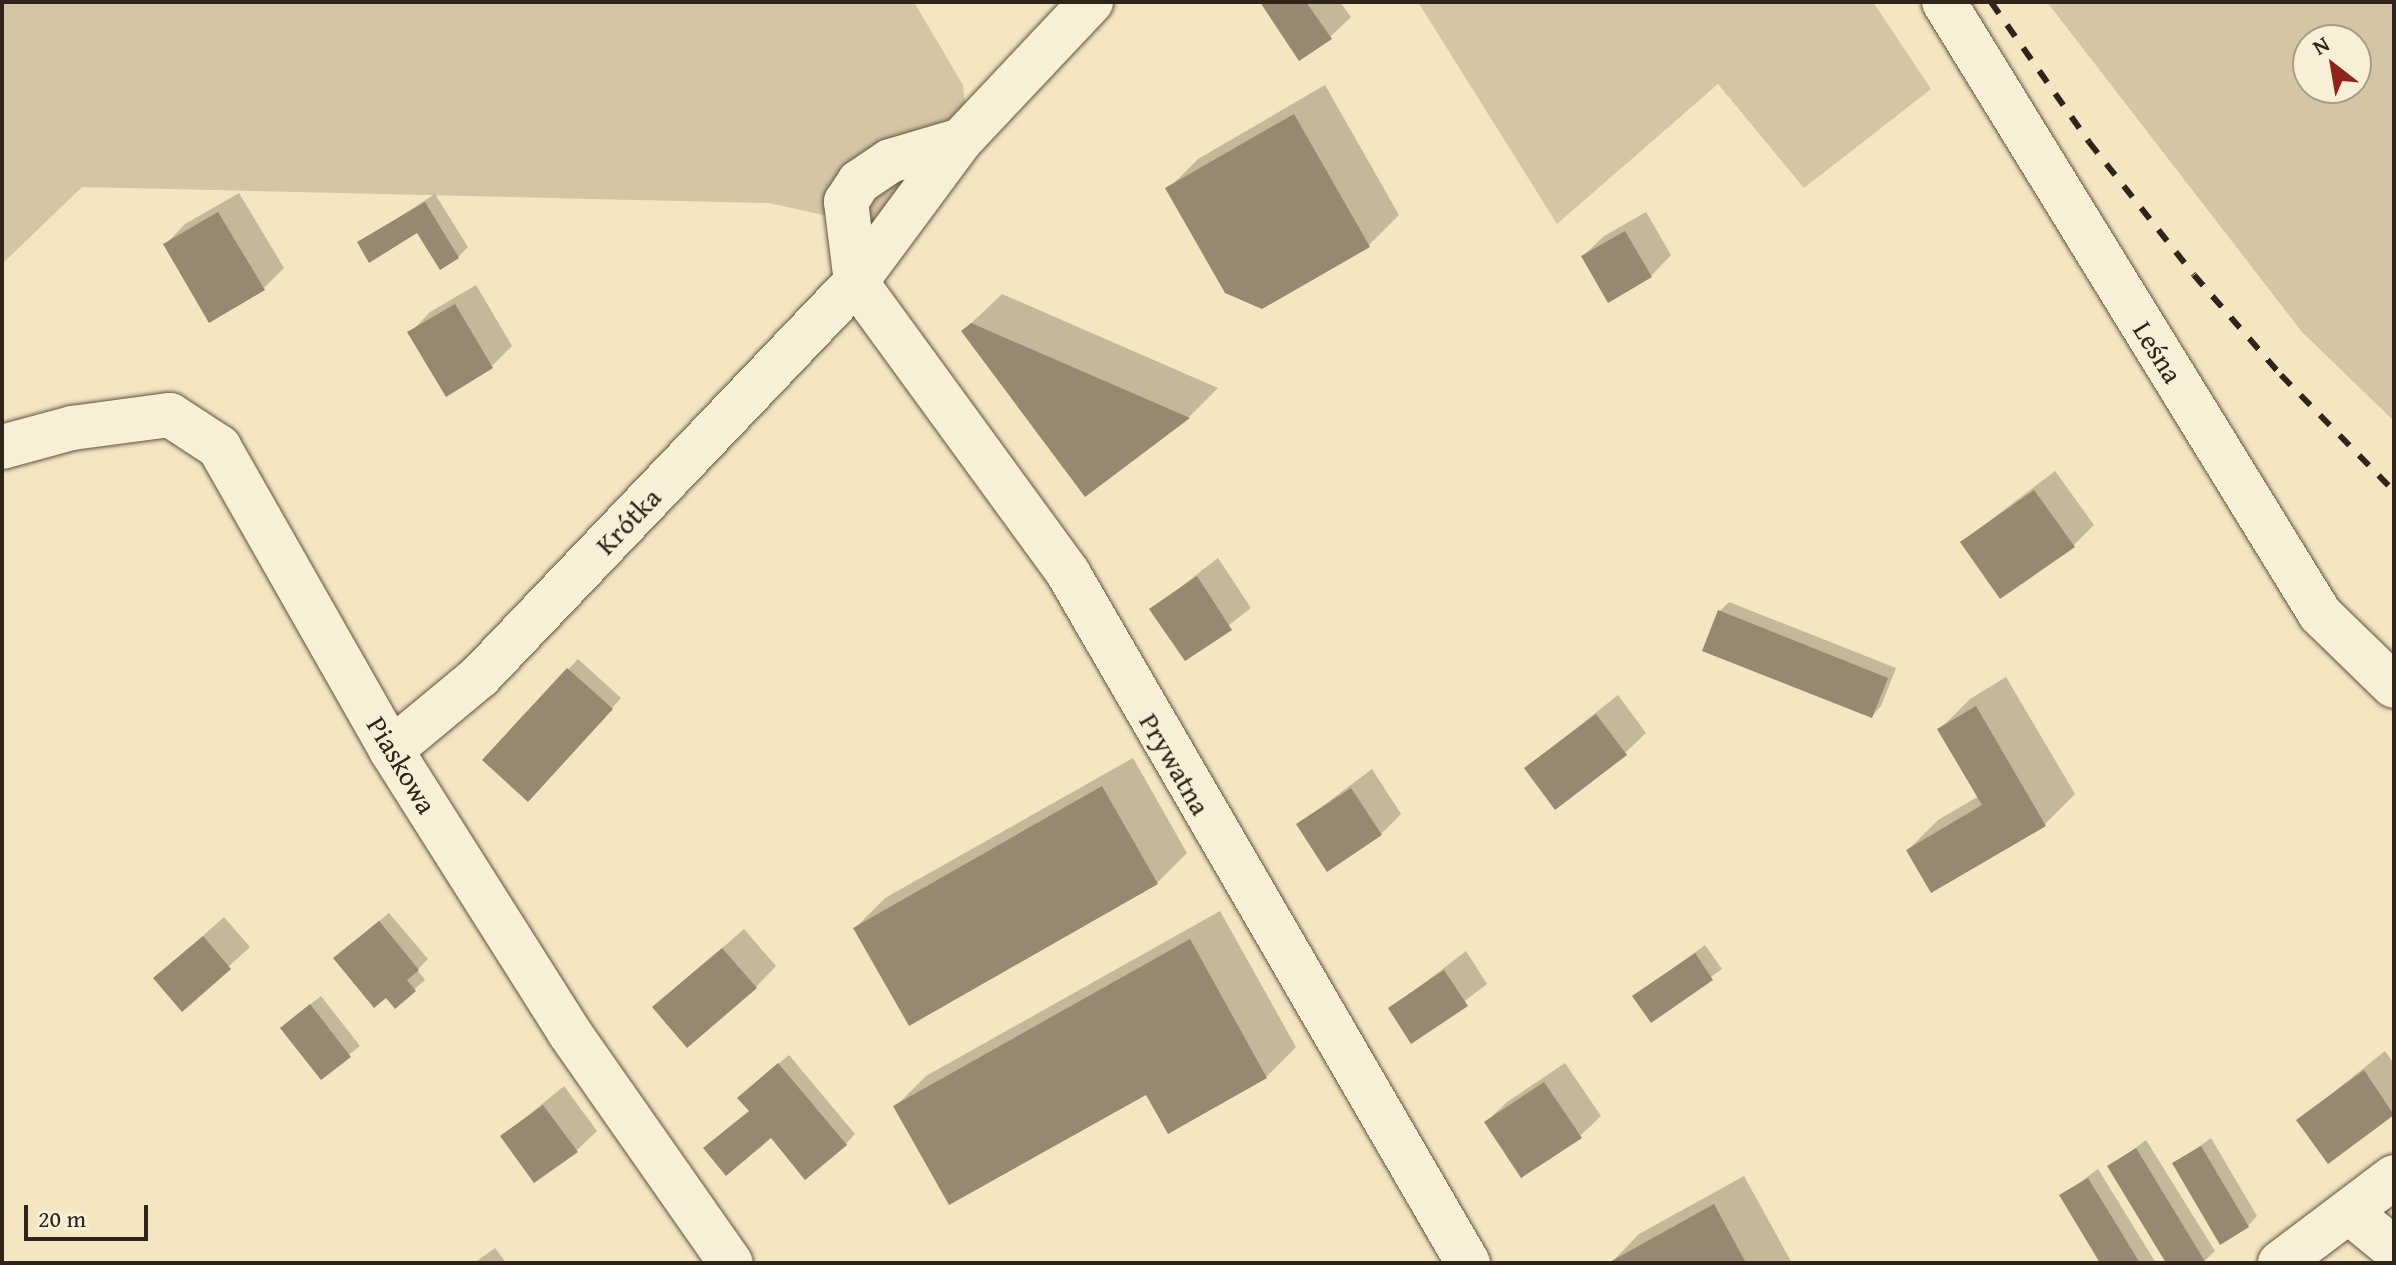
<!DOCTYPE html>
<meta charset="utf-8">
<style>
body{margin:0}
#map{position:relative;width:2396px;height:1265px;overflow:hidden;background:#f5e6c2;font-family:"Gentium Book Plus",serif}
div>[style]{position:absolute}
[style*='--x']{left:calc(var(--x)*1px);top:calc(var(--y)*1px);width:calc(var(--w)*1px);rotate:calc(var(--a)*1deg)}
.green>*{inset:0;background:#d4c5a5}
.shadow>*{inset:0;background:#0003}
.building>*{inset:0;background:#968871}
.roads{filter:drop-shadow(0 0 2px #615444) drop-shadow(0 0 2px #615444)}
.minor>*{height:44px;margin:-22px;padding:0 22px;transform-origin:22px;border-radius:22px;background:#f8efd7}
.rail>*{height:6px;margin-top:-3px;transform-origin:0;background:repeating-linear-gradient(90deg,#30231a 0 14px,transparent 0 28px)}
span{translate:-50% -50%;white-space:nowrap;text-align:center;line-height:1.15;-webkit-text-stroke:6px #f8efd7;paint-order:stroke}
.street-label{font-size:28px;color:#30231a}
.frame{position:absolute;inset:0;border:4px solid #30231a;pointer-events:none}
.north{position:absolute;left:2292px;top:24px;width:80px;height:80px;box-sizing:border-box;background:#f8efd7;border:2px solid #a89d8b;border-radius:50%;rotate:329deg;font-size:22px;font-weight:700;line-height:32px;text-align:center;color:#30231a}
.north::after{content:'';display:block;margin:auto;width:28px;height:36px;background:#8f2418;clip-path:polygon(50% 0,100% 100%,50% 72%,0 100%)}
.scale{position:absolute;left:24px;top:1205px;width:124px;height:36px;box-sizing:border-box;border:4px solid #30231a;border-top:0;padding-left:10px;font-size:24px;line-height:28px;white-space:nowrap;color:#30231a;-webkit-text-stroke:6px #f8efd7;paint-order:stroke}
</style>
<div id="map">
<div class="green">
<div style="clip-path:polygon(2px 2px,914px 2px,963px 85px,965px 105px,882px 228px,769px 203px,82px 187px,2px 264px)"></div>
<div style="clip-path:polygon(1418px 2px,1873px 2px,1931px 89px,1804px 188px,1718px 84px,1557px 224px)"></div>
<div style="clip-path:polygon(evenodd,2047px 2px,2394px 2px,2394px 421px,2302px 332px,2047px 2px,2308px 40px,2356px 40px,2356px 88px,2308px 88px,2308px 40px)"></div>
</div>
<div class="shadow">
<div style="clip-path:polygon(1262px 2px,1340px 2px,1351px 17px,1330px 37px)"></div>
<div style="clip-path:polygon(1325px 85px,1399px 215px,1369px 245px,1262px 306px,1168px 189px,1198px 159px)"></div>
<div style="clip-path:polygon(239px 193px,284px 268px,264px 288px,165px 245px,185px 224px)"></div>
<div style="clip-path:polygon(435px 194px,468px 247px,458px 257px,418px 230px,360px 242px)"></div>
<div style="clip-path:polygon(1646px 212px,1671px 255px,1651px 276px,1583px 256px,1604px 236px)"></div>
<div style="clip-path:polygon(476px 285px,512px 346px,492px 366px,410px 333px,430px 312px)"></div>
<div style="clip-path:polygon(1002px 294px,1218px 388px,1189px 417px,1086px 494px,963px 331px)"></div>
<div style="clip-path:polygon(2055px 471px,2094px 525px,2073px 546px,1962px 542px)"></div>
<div style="clip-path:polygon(1218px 558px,1251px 608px,1185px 659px,1152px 609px)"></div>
<div style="clip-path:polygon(1729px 602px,1896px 668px,1881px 706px,1872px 716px,1719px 612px)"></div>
<div style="clip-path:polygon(578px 659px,621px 698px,538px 790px,485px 760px)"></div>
<div style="clip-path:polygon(2006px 677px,2075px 794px,2045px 824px,1908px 850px,1938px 820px,1979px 796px,1940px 729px,1970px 699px)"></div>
<div style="clip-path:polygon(1618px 695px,1646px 733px,1625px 753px,1526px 768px)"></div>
<div style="clip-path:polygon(1133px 758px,1187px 853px,1157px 883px,855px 928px,885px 898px)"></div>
<div style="clip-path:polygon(1372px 769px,1401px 814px,1381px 834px,1299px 824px)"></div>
<div style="clip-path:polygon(1220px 911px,1296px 1047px,1266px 1077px,1168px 1131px,1147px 1093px,896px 1106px,926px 1076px)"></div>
<div style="clip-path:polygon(389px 913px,428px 959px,417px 970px,425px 980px,395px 1006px,345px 949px)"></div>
<div style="clip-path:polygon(224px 917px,250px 947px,182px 1009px,156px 978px)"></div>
<div style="clip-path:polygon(744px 929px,776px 966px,756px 987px,655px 1007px)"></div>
<div style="clip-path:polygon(1705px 945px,1722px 969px,1651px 1020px,1635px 997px)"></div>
<div style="clip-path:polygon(1466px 951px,1487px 984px,1412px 1041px,1390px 1009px)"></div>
<div style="clip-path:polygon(321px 996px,360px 1046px,321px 1077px,293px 1018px)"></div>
<div style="clip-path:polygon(2385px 1051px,2394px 1064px,2394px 1113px,2328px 1161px,2299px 1120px)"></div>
<div style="clip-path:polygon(789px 1055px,855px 1134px,846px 1144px,771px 1135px,750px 1110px,749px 1088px)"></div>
<div style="clip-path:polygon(1565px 1063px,1601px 1116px,1580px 1136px,1486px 1122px,1507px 1102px)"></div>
<div style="clip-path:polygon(564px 1086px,597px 1131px,576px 1151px,503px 1136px)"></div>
<div style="clip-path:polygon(2211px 1138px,2257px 1216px,2248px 1226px,2175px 1164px)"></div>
<div style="clip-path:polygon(2146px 1140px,2215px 1251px,2202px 1263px,2169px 1263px,2110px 1167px)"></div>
<div style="clip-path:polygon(2098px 1169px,2156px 1263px,2103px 1263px,2061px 1196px)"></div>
<div style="clip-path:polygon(1744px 1176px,1792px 1263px,1611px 1263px,1639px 1234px)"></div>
<div style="clip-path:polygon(495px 1248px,506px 1263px,474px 1263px)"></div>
</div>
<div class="building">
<div style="clip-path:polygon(1260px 2px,1306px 2px,1332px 39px,1299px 61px)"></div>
<div style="clip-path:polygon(1294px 114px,1370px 247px,1262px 309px,1225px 293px,1165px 188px)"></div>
<div style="clip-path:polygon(425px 202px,459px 258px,440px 270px,417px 233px,369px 263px,357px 242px)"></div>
<div style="clip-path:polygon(218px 212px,265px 290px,209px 323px,163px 244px)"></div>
<div style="clip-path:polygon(1625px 231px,1652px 277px,1608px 303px,1581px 256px)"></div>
<div style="clip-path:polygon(455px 304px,493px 368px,446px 397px,407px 332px)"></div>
<div style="clip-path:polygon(971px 323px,1190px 418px,1085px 497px,961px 331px)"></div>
<div style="clip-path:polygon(2034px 490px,2075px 547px,2000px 599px,1960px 542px)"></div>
<div style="clip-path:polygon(1197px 576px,1232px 630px,1185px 661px,1149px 609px)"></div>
<div style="clip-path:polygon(1718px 610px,1888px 678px,1872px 718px,1702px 651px)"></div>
<div style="clip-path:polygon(567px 668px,613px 709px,528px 802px,482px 760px)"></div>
<div style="clip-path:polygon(1976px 706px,2046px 826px,1931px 893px,1906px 850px,1982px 805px,1937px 729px)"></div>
<div style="clip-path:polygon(1596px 714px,1627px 755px,1555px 810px,1524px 768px)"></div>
<div style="clip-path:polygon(1102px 786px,1158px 884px,909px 1026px,853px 928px)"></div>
<div style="clip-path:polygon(1351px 788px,1382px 835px,1327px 872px,1296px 824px)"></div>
<div style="clip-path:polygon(379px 921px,419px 970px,407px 980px,416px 991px,395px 1009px,386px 998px,374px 1008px,333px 958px)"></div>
<div style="clip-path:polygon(203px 936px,231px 969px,182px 1012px,153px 978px)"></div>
<div style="clip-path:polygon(1190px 939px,1267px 1078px,1168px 1134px,1146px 1095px,949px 1205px,893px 1106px)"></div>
<div style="clip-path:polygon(722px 948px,757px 988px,687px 1048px,652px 1007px)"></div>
<div style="clip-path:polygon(1695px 953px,1713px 980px,1651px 1023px,1632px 996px)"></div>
<div style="clip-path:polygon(1444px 970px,1468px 1006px,1411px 1044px,1388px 1008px)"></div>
<div style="clip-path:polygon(310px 1004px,351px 1057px,321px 1080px,280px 1028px)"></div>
<div style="clip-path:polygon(778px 1063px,847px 1145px,805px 1180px,771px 1138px,726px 1176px,703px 1148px,749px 1111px,737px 1098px)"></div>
<div style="clip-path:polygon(2364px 1070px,2394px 1115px,2328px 1164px,2296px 1120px)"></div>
<div style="clip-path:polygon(1544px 1082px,1582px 1138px,1521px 1178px,1484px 1122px)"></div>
<div style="clip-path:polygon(543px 1105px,578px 1152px,534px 1183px,500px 1136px)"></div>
<div style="clip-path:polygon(2201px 1146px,2249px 1227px,2220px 1245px,2172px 1163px)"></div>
<div style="clip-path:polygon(2136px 1148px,2206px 1263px,2166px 1263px,2107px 1166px)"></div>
<div style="clip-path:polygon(2088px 1178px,2140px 1263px,2100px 1263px,2059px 1195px)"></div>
<div style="clip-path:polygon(1714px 1204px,1746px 1263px,1608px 1263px)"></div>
</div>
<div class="roads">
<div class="minor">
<div style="--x:1944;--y:2;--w:718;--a:58.43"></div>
<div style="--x:2320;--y:614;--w:103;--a:44.2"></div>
<div style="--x:961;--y:140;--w:177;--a:126.5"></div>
<div style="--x:856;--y:282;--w:360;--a:53.9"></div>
<div style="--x:1068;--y:573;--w:798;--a:59.9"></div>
<div style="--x:2;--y:447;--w:73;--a:-15.2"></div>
<div style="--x:72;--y:428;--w:99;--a:-7.6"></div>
<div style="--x:170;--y:415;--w:59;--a:33.1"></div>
<div style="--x:219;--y:447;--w:348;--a:60.4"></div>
<div style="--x:391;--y:750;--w:333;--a:57.7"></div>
<div style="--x:569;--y:1032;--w:282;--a:55"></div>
<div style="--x:391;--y:750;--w:116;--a:-39.7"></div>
<div style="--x:480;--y:676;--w:545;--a:-46.34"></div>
<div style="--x:856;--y:282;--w:81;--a:-97.1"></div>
<div style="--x:846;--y:202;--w:24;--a:-57"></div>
<div style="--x:859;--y:182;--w:37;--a:-34"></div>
<div style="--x:890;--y:161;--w:74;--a:-16.5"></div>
<div style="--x:961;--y:140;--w:190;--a:-46.7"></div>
<div style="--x:2349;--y:1212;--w:58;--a:39.4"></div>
<div style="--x:2280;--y:1263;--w:143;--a:-37"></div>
</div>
</div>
<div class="rail">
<div style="--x:1991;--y:2;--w:171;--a:55"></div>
<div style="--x:2089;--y:142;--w:169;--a:51.7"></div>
<div style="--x:2194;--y:275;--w:133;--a:49"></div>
<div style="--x:2281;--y:375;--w:162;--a:45.8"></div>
</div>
<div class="street-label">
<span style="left:2158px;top:352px;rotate:58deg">Leśna</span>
<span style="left:628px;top:521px;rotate:-46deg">Krótka</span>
<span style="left:1175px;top:764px;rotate:60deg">Prywatna</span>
<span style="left:402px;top:765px;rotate:59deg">Piaskowa</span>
</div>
<div class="frame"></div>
<div class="north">N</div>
<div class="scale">20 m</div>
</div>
